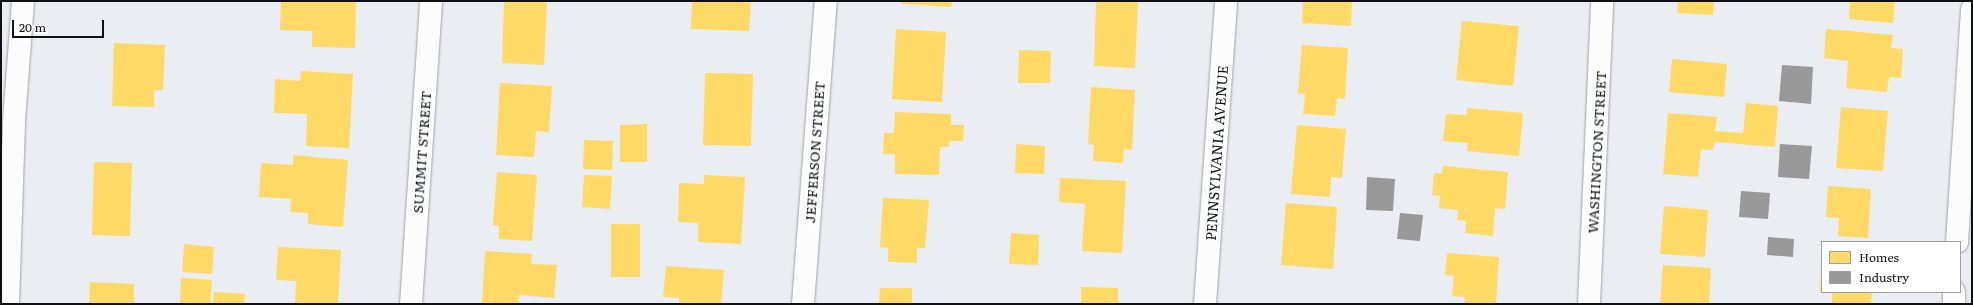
<!DOCTYPE html>
<style>
body{margin:0}
#map{position:relative;width:1973px;height:305px;overflow:hidden;background:#eaedf2;font-family:Literata,serif}
div>[style]{position:absolute}
[style*='--x']{left:calc(var(--x)*1px);top:calc(var(--y)*1px);width:calc(var(--w)*1px);rotate:calc(var(--a)*1deg)}
.homes>*{inset:0;background:#ffd966}
.industry>*{inset:0;background:#999}
.roads{filter:drop-shadow(0 0 1px #9fa2a6) drop-shadow(0 0 1px #9fa2a6)}
.street>*{height:22px;margin:-11px;padding:0 11px;transform-origin:11px;border-radius:11px;background:#fcfcfd}
span{translate:-50% -50%;white-space:nowrap;text-align:center;line-height:1.15;-webkit-text-stroke:4px #fff;paint-order:stroke}
.street-label{font-size:14px;color:#0e1013}
.frame{position:absolute;inset:0;border:2px solid #0e1013;pointer-events:none}
.legend{position:absolute;left:1821px;top:241px;width:140px;height:52px;box-sizing:border-box;background:#fff;border:1px solid #9f9fa1;margin:0;padding:5px 7px;list-style:none;font-size:12px;color:#0e1013}
.legend li{display:flex;align-items:center;gap:8px;height:20px}
.legend b{width:20px;border:1px solid #9f9fa1}
.scale{position:absolute;left:12px;top:20px;width:92px;height:18px;box-sizing:border-box;border:2px solid #0e1013;border-top:0;padding-left:5px;font-size:12px;line-height:14px;white-space:nowrap;color:#0e1013;-webkit-text-stroke:3px #fff;paint-order:stroke}
</style>
<div id="map">
<div class="homes">
<div style="clip-path:polygon(281px 1px,356px 1px,355px 48px,312px 47px,312px 31px,280px 30px)"></div>
<div style="clip-path:polygon(504px 1px,547px 1px,544px 65px,502px 63px)"></div>
<div style="clip-path:polygon(692px 1px,751px 1px,749px 31px,691px 29px)"></div>
<div style="clip-path:polygon(902px 1px,952px 1px,951px 7px,902px 4px)"></div>
<div style="clip-path:polygon(1096px 1px,1138px 2px,1135px 68px,1094px 66px)"></div>
<div style="clip-path:polygon(1303px 1px,1352px 1px,1351px 26px,1302px 23px)"></div>
<div style="clip-path:polygon(1678px 1px,1714px 1px,1713px 15px,1677px 13px)"></div>
<div style="clip-path:polygon(1850px 1px,1895px 1px,1893px 23px,1849px 19px)"></div>
<div style="clip-path:polygon(1462px 21px,1519px 26px,1513px 86px,1456px 80px)"></div>
<div style="clip-path:polygon(896px 29px,946px 32px,942px 102px,892px 99px)"></div>
<div style="clip-path:polygon(1826px 29px,1893px 35px,1891px 48px,1903px 49px,1901px 78px,1889px 77px,1887px 92px,1846px 88px,1848px 61px,1824px 58px)"></div>
<div style="clip-path:polygon(114px 43px,165px 45px,163px 90px,154px 90px,154px 107px,112px 106px)"></div>
<div style="clip-path:polygon(1302px 45px,1348px 48px,1345px 99px,1337px 98px,1335px 116px,1303px 114px,1305px 94px,1298px 93px)"></div>
<div style="clip-path:polygon(1019px 50px,1051px 51px,1050px 83px,1018px 83px)"></div>
<div style="clip-path:polygon(1672px 59px,1727px 64px,1724px 97px,1669px 92px)"></div>
<div style="clip-path:polygon(301px 71px,353px 74px,349px 148px,306px 146px,307px 114px,274px 113px,275px 79px,300px 81px)"></div>
<div style="clip-path:polygon(705px 73px,753px 74px,751px 146px,703px 145px)"></div>
<div style="clip-path:polygon(500px 83px,552px 86px,549px 132px,536px 131px,534px 157px,496px 155px)"></div>
<div style="clip-path:polygon(1091px 87px,1135px 90px,1132px 150px,1124px 149px,1123px 163px,1093px 161px,1094px 145px,1088px 144px)"></div>
<div style="clip-path:polygon(1746px 103px,1778px 106px,1775px 147px,1714px 142px,1713px 150px,1701px 149px,1698px 177px,1663px 174px,1668px 113px,1717px 117px,1715px 131px,1743px 133px)"></div>
<div style="clip-path:polygon(1841px 107px,1888px 111px,1883px 171px,1836px 168px)"></div>
<div style="clip-path:polygon(1467px 108px,1523px 113px,1519px 156px,1467px 151px,1468px 143px,1443px 141px,1446px 114px,1467px 115px)"></div>
<div style="clip-path:polygon(895px 112px,951px 114px,951px 125px,964px 125px,963px 141px,949px 141px,949px 147px,940px 147px,939px 175px,895px 174px,895px 154px,883px 154px,884px 133px,894px 133px)"></div>
<div style="clip-path:polygon(647px 124px,647px 162px,620px 162px,620px 125px)"></div>
<div style="clip-path:polygon(1297px 125px,1346px 129px,1342px 178px,1331px 177px,1330px 197px,1291px 194px)"></div>
<div style="clip-path:polygon(584px 140px,613px 141px,612px 170px,583px 169px)"></div>
<div style="clip-path:polygon(1016px 144px,1045px 146px,1044px 174px,1015px 173px)"></div>
<div style="clip-path:polygon(293px 155px,348px 160px,343px 227px,308px 224px,308px 213px,290px 212px,291px 199px,259px 197px,261px 163px,293px 165px)"></div>
<div style="clip-path:polygon(94px 162px,132px 163px,130px 236px,92px 235px)"></div>
<div style="clip-path:polygon(1443px 166px,1508px 172px,1505px 209px,1495px 208px,1493px 236px,1465px 233px,1466px 221px,1457px 220px,1458px 210px,1439px 208px,1440px 196px,1432px 195px,1434px 173px,1442px 174px)"></div>
<div style="clip-path:polygon(497px 172px,537px 175px,532px 241px,499px 239px,499px 226px,493px 225px)"></div>
<div style="clip-path:polygon(584px 175px,612px 176px,610px 209px,582px 207px)"></div>
<div style="clip-path:polygon(704px 175px,745px 177px,741px 244px,698px 242px,698px 223px,678px 222px,679px 183px,704px 184px)"></div>
<div style="clip-path:polygon(1060px 178px,1126px 181px,1122px 253px,1082px 251px,1085px 204px,1059px 202px)"></div>
<div style="clip-path:polygon(1828px 186px,1871px 189px,1868px 238px,1838px 236px,1839px 218px,1826px 217px)"></div>
<div style="clip-path:polygon(883px 198px,929px 200px,925px 248px,917px 248px,917px 263px,888px 262px,888px 248px,880px 247px)"></div>
<div style="clip-path:polygon(1286px 203px,1337px 207px,1333px 269px,1281px 265px)"></div>
<div style="clip-path:polygon(1664px 206px,1708px 210px,1705px 257px,1660px 254px)"></div>
<div style="clip-path:polygon(611px 224px,640px 224px,640px 277px,611px 277px)"></div>
<div style="clip-path:polygon(1011px 233px,1039px 235px,1038px 265px,1009px 264px)"></div>
<div style="clip-path:polygon(184px 244px,214px 247px,212px 274px,182px 272px)"></div>
<div style="clip-path:polygon(278px 247px,341px 250px,338px 304px,295px 304px,296px 281px,276px 280px)"></div>
<div style="clip-path:polygon(485px 251px,532px 254px,531px 264px,557px 265px,554px 298px,519px 295px,518px 304px,482px 304px)"></div>
<div style="clip-path:polygon(1447px 253px,1499px 257px,1496px 304px,1464px 304px,1465px 297px,1452px 296px,1454px 276px,1445px 275px)"></div>
<div style="clip-path:polygon(1663px 265px,1711px 268px,1709px 304px,1660px 304px)"></div>
<div style="clip-path:polygon(666px 266px,724px 270px,721px 304px,679px 304px,679px 298px,663px 297px)"></div>
<div style="clip-path:polygon(1821px 269px,1822px 269px,1822px 293px,1820px 293px)"></div>
<div style="clip-path:polygon(181px 278px,212px 280px,210px 304px,180px 304px)"></div>
<div style="clip-path:polygon(90px 282px,134px 284px,134px 304px,89px 304px)"></div>
<div style="clip-path:polygon(1081px 287px,1118px 288px,1118px 304px,1081px 304px)"></div>
<div style="clip-path:polygon(880px 288px,912px 288px,912px 304px,879px 304px)"></div>
<div style="clip-path:polygon(214px 292px,245px 294px,244px 304px,213px 304px)"></div>
<div style="clip-path:polygon(1832px 292px,1872px 292px,1871px 304px,1832px 304px)"></div>
</div>
<div class="industry">
<div style="clip-path:polygon(1782px 65px,1813px 67px,1811px 104px,1779px 101px)"></div>
<div style="clip-path:polygon(1780px 144px,1812px 146px,1809px 179px,1778px 177px)"></div>
<div style="clip-path:polygon(1367px 177px,1395px 179px,1393px 211px,1366px 210px)"></div>
<div style="clip-path:polygon(1741px 191px,1770px 193px,1768px 219px,1739px 217px)"></div>
<div style="clip-path:polygon(1400px 213px,1423px 215px,1420px 241px,1397px 239px)"></div>
<div style="clip-path:polygon(1768px 237px,1794px 239px,1793px 257px,1767px 255px)"></div>
</div>
<div class="roads">
<div class="street">
<div style="--x:1957;--y:242;--w:233;--a:-86.3"></div>
<div style="--x:8;--y:304;--w:183;--a:-88.1"></div>
<div style="--x:14;--y:121;--w:120;--a:-85.7"></div>
<div style="--x:411;--y:304;--w:304;--a:-86.2"></div>
<div style="--x:803;--y:304;--w:304;--a:-85.7"></div>
<div style="--x:1205;--y:304;--w:304;--a:-86"></div>
<div style="--x:1589;--y:304;--w:303;--a:-87.5"></div>
<div style="--x:1954;--y:304;--w:12;--a:-90"></div>
</div>
</div>
<div class="street-label">
<span style="left:421px;top:152px;rotate:-86deg">SUMMIT STREET</span>
<span style="left:814px;top:152px;rotate:-86deg">JEFFERSON STREET</span>
<span style="left:1596px;top:152px;rotate:-87deg">WASHINGTON STREET</span>
<span style="left:1216px;top:153px;rotate:-86deg">PENNSYLVANIA AVENUE</span>
</div>
<div class="frame"></div>
<ul class="legend">
<li><b style="height:11px;background:#ffd966"></b>Homes</li>
<li><b style="height:11px;background:#999"></b>Industry</li>
</ul>
<div class="scale">20 m</div>
</div>
